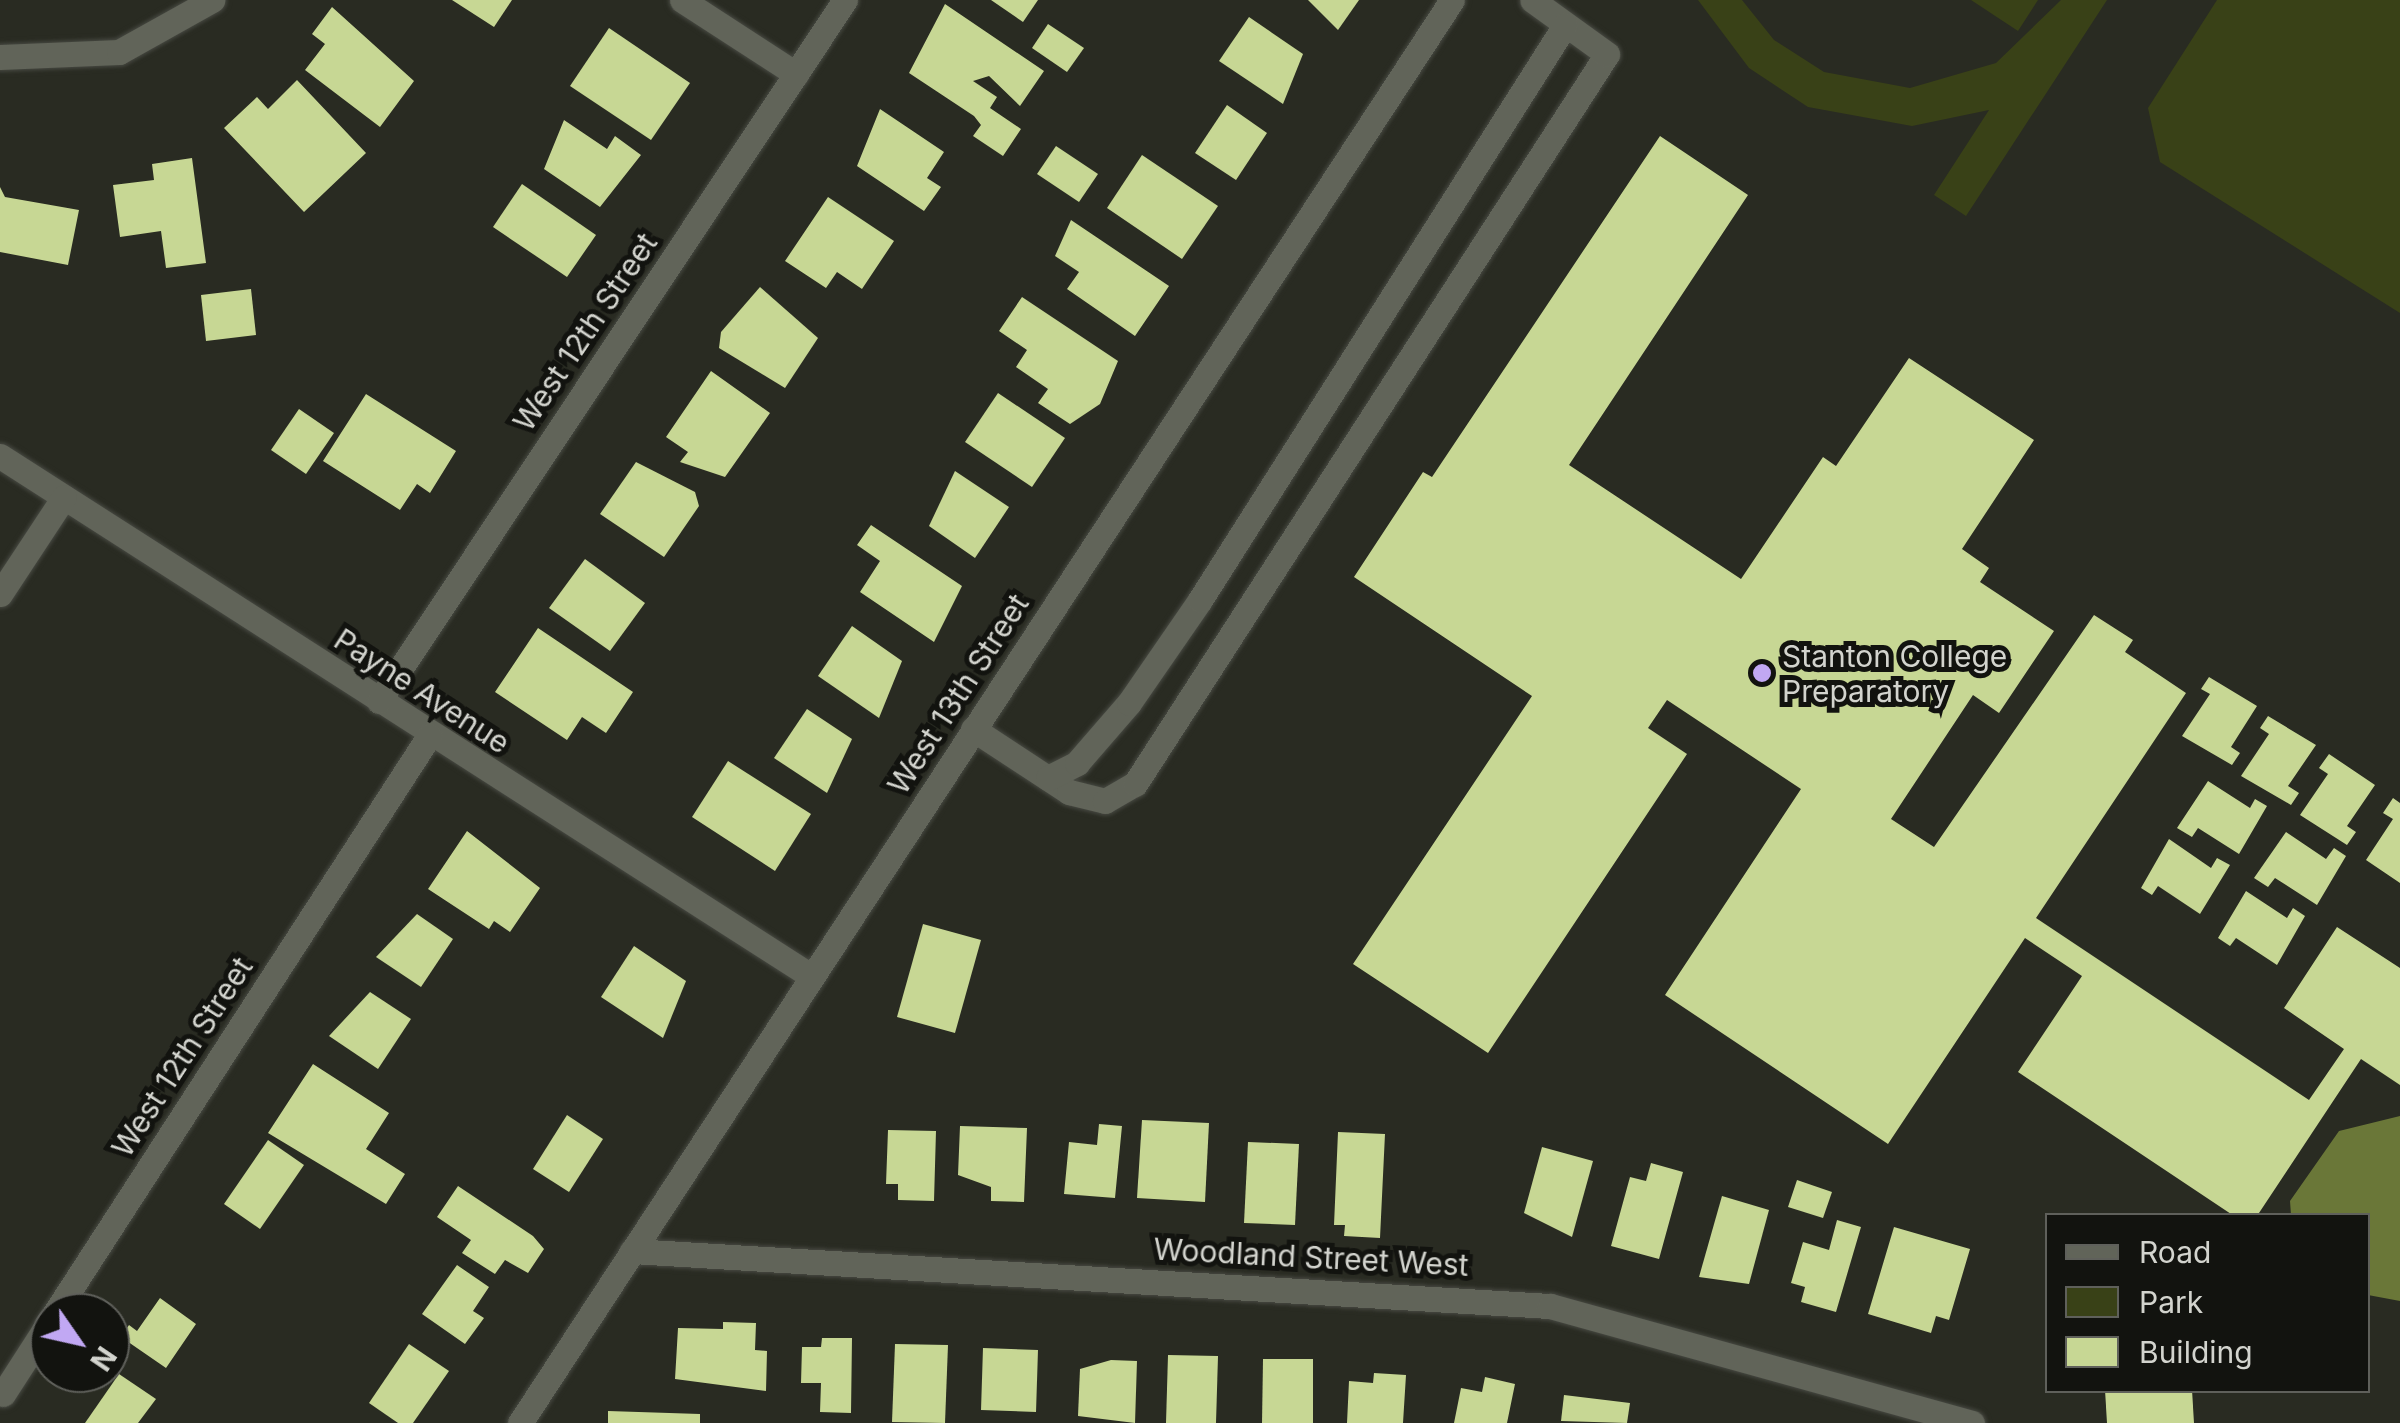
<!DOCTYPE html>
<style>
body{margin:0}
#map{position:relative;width:2400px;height:1423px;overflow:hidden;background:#292b22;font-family:Inter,sans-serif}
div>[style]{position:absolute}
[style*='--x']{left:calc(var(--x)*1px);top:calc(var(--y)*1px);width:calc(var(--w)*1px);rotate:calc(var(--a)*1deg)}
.green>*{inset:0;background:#394117}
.water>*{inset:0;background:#6a7738}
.building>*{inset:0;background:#c7d794}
.roads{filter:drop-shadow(0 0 2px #474942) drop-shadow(0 0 2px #474942)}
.street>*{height:25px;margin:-12.5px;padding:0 12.5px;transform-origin:12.5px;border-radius:12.5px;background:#616459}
.secondary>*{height:25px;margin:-12.5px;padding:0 12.5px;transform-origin:12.5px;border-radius:12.5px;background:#616459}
.dots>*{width:28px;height:28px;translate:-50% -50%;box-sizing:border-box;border:5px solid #12130f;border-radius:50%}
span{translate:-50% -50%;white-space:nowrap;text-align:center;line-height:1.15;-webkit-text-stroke:10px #12130f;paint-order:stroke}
.street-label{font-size:30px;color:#d3d4ce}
.poi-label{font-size:30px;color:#d3d4ce}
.left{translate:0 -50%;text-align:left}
.legend{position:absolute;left:2045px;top:1213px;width:325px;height:180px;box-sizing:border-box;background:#12130f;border:2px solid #5f605b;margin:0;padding:12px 18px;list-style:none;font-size:30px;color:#d3d4ce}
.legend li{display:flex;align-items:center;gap:20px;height:50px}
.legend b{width:50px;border:2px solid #5f605b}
.north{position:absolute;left:30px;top:1293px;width:100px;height:100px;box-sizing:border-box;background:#12130f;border:2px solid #5f605b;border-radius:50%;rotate:124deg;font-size:28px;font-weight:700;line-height:40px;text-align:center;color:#d3d4ce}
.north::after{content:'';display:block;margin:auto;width:35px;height:45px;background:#c1a8f3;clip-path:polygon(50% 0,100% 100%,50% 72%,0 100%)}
</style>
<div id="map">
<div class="green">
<div style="clip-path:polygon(1698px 0,1742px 0,1774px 40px,1824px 72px,1910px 88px,1996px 63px,2061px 0,2107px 0,1966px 216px,1934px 195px,1989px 110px,1912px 126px,1808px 107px,1749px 68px)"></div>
<div style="clip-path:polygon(1971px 0,2038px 0,2018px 31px)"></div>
<div style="clip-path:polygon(2217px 0,2400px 0,2400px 313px,2160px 162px,2148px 108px)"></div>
</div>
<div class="water">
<div style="clip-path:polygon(2400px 1116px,2400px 1301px,2368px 1295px,2368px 1216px,2291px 1215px,2290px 1201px,2339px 1131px)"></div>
</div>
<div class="building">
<div style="clip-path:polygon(452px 0,512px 0,494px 27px)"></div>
<div style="clip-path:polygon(991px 0,1038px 0,1023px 22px)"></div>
<div style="clip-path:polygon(1308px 0,1359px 0,1338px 30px)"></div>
<div style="clip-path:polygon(945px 4px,1044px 71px,1020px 106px,989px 76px,973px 81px,997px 97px,990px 108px,1021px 129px,1003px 156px,973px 136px,981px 125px,974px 116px,909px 73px)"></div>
<div style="clip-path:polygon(332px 7px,414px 81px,380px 127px,305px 70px,325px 44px,312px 34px)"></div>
<div style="clip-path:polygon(1249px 17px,1303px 54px,1283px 104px,1219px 61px)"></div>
<div style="clip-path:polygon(1048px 24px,1084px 48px,1067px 72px,1032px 48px)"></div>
<div style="clip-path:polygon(609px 28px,690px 83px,651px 140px,570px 86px)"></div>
<div style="clip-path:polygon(297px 80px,366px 153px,304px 212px,224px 128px,257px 97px,268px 109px)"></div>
<div style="clip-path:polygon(1227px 105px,1267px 133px,1236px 180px,1195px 153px)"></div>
<div style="clip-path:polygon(880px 109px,944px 152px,927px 178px,941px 187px,924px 211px,857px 166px)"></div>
<div style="clip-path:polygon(564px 120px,607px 149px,615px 136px,641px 155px,600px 207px,544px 169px)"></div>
<div style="clip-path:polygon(1660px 136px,1748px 195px,1569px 465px,1741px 579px,1823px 457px,1836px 466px,1909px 358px,2034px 440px,1962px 549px,1989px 568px,1980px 582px,2054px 631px,1999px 713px,1973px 695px,1891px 819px,1934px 847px,2094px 615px,2133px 640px,2125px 652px,2186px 693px,2036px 918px,2309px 1100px,2344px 1049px,2284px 1008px,2337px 927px,2400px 968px,2400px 1085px,2361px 1059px,2257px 1216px,2234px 1216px,2018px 1072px,2082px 976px,2025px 938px,1888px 1144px,1665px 995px,1801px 789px,1667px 700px,1648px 728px,1687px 754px,1488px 1053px,1353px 964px,1532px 696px,1354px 577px,1423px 472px,1432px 477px)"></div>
<div style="clip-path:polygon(1056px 146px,1098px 174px,1079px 202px,1037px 174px)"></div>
<div style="clip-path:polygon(1142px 155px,1218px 206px,1182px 259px,1107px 208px)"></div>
<div style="clip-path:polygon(192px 158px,206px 263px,166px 268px,161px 231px,120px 237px,113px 185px,154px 180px,152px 164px)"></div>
<div style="clip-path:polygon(522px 184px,596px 235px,567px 277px,493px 227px)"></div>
<div style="clip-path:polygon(0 187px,5px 197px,79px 210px,68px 265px,0 252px)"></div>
<div style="clip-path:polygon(828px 197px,894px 241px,862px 289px,837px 272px,826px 288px,785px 261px)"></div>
<div style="clip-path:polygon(1071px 220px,1169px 286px,1135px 336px,1067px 289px,1079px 272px,1055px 256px)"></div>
<div style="clip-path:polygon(760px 287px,818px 338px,785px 388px,719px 348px,721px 332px)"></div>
<div style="clip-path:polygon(251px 289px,256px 335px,206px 341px,201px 295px)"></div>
<div style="clip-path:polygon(1022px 297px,1118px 361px,1100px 404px,1070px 424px,1038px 403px,1048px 389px,1016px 367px,1027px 350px,999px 331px)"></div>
<div style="clip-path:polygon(711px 371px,770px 413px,725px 477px,680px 462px,688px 452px,666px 437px)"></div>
<div style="clip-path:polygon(998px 393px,1065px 438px,1032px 487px,965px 442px)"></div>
<div style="clip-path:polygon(366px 394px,456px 451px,430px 493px,417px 484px,400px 510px,323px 461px)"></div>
<div style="clip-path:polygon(299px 409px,334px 433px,306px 474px,271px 450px)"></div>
<div style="clip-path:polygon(636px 462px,695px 492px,699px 506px,664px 557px,600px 514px)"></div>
<div style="clip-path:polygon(955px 471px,1009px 507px,975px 558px,929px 526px)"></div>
<div style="clip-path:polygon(871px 525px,962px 586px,934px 642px,860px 592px,880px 561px,857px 545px)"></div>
<div style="clip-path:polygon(585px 559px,645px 603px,610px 651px,549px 608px)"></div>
<div style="clip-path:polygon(852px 626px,902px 661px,879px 718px,818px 676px)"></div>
<div style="clip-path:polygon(538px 628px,633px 692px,606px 733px,582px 717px,567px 740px,495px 692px)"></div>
<div style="clip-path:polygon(2209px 677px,2257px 706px,2231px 747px,2240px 753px,2232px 765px,2182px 736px,2210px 694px,2201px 689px)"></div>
<div style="clip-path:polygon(807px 709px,852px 739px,827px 793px,774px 758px)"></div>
<div style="clip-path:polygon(2268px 716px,2316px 745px,2288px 786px,2299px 793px,2291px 805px,2241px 776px,2269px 734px,2260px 728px)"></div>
<div style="clip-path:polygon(2329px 754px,2375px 785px,2347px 826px,2356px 832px,2347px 845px,2300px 815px,2328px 774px,2319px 768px)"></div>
<div style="clip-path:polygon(728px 761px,811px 814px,775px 871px,692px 817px)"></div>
<div style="clip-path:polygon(2208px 781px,2250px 808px,2255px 799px,2267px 806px,2239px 854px,2198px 828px,2192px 837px,2177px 828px)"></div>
<div style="clip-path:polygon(2393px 798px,2400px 803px,2400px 883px,2366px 860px,2393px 819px,2383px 813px)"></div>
<div style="clip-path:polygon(467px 831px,540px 888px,510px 932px,494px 921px,489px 929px,428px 889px)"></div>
<div style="clip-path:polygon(2286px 832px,2326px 859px,2334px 848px,2346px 856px,2317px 905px,2275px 878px,2268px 887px,2254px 878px)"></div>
<div style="clip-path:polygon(2169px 839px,2211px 868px,2217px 858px,2230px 865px,2200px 914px,2158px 886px,2152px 895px,2141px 888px)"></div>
<div style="clip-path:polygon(2246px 891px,2287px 918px,2293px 908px,2305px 916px,2277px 965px,2236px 938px,2230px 946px,2218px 938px)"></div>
<div style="clip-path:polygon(417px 914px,453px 939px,421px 987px,376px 957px)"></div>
<div style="clip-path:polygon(923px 924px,981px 940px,955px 1033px,897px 1017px)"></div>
<div style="clip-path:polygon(634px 946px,686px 981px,663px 1038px,601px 997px)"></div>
<div style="clip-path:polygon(370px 992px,411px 1019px,378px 1069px,329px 1036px)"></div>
<div style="clip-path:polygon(313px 1064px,389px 1113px,366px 1149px,405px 1174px,386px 1204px,268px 1133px)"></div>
<div style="clip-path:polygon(567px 1115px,603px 1139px,569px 1192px,533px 1169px)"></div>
<div style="clip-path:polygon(1142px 1120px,1209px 1123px,1205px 1202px,1137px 1198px)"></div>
<div style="clip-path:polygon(1099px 1124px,1122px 1126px,1115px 1198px,1064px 1194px,1069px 1142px,1097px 1145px)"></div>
<div style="clip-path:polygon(960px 1126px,1027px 1128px,1024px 1202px,991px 1201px,991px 1187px,958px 1175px)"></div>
<div style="clip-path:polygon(888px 1130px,936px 1131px,934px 1201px,898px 1200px,898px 1184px,886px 1184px)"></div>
<div style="clip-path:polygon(1338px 1132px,1385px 1134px,1380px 1238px,1344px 1236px,1345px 1225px,1334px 1225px)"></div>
<div style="clip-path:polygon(268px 1140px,304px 1165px,260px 1229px,224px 1204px)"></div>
<div style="clip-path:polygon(1248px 1142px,1299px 1144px,1295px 1225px,1244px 1223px)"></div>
<div style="clip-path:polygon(1542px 1147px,1593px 1161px,1572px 1237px,1524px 1213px)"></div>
<div style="clip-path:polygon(1651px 1163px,1683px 1172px,1659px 1259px,1611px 1246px,1630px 1177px,1646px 1181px)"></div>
<div style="clip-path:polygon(1797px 1180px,1832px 1192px,1823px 1218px,1788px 1207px)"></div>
<div style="clip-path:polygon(458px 1186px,533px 1236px,544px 1249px,528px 1273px,505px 1260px,495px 1274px,462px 1253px,471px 1240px,437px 1217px)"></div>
<div style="clip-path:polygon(1722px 1196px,1769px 1210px,1749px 1284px,1699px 1277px)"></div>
<div style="clip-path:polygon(1837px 1220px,1861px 1227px,1836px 1312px,1801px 1302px,1805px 1287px,1791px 1283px,1803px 1242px,1829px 1250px)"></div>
<div style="clip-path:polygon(1894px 1227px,1970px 1249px,1949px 1320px,1936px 1316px,1931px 1333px,1868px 1314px)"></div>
<div style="clip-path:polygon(457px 1265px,489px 1287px,473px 1311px,484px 1318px,465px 1344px,422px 1314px)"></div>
<div style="clip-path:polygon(160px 1298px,196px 1324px,166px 1368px,121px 1337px,129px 1325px,137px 1331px)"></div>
<div style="clip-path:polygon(723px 1322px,756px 1323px,755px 1350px,767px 1351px,766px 1391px,675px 1379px,678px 1328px,723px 1329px)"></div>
<div style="clip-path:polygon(822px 1338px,852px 1338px,851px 1413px,820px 1412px,821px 1383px,801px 1383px,802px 1347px,821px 1347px)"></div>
<div style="clip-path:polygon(409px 1344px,449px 1371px,413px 1423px,398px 1423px,369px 1403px)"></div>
<div style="clip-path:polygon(895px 1344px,948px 1345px,945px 1423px,892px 1422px)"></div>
<div style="clip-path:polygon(983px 1348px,1038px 1350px,1036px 1412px,981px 1410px)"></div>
<div style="clip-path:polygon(1168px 1355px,1218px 1356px,1216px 1423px,1166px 1423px)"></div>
<div style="clip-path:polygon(1263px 1359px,1313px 1359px,1313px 1423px,1262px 1423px)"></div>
<div style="clip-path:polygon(1111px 1360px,1137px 1361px,1135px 1423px,1078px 1416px,1080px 1369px)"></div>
<div style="clip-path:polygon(1374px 1373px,1406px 1375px,1403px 1423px,1347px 1423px,1349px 1381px,1373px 1383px)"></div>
<div style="clip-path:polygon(119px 1374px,156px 1399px,138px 1423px,85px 1423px)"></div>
<div style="clip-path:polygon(1485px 1377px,1515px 1384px,1507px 1423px,1454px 1423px,1461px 1388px,1482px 1392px)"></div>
<div style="clip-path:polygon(2105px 1390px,2192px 1390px,2194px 1423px,2107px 1423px)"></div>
<div style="clip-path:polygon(1564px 1395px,1630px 1403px,1627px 1423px,1561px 1421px)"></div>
<div style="clip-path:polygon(608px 1411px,700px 1414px,700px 1423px,608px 1423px)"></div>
</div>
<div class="roads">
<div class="street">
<div style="--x:682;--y:0;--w:136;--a:33"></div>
<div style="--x:0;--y:57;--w:119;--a:-2.4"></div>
<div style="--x:119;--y:52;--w:107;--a:-29.2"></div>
<div style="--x:0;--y:456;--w:963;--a:32.67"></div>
<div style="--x:0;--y:594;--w:116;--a:-56.6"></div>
<div style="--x:379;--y:701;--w:842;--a:-56.39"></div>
<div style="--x:973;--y:729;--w:115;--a:33.3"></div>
<div style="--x:1069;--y:792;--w:37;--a:14"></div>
<div style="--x:1105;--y:801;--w:34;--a:-30"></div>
<div style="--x:1135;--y:784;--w:869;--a:-57.11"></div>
<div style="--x:1607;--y:54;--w:92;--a:-144.2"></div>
<div style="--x:1048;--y:778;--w:33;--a:-27"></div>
<div style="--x:1077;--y:763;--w:79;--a:-49.1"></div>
<div style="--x:1129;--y:703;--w:125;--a:-55.4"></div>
<div style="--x:1200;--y:600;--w:681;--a:-57.59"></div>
<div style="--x:632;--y:1251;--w:920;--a:3.43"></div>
<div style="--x:1550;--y:1306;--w:438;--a:15.5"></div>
<div style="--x:55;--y:1313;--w:688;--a:-57.05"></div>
<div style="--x:3;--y:1394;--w:87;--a:-57.2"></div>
</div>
<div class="secondary">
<div style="--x:520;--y:1423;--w:1701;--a:-56.78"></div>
</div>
</div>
<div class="dots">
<div style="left:1762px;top:673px;background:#c1a8f3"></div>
</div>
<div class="street-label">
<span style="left:585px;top:332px;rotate:-56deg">West 12th Street</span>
<span style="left:422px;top:691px;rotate:33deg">Payne Avenue</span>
<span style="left:958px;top:694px;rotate:-57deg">West 13th Street</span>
<span style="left:182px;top:1057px;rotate:-57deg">West 12th Street</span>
<span style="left:1311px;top:1257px;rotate:3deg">Woodland Street West</span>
</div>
<div class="poi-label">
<span class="left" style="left:1782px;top:673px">Stanton College<br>Preparatory</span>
</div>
<ul class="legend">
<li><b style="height:12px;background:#616459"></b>Road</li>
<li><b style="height:28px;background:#394117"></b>Park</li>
<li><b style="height:28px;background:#c7d794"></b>Building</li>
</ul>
<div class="north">N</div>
</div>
